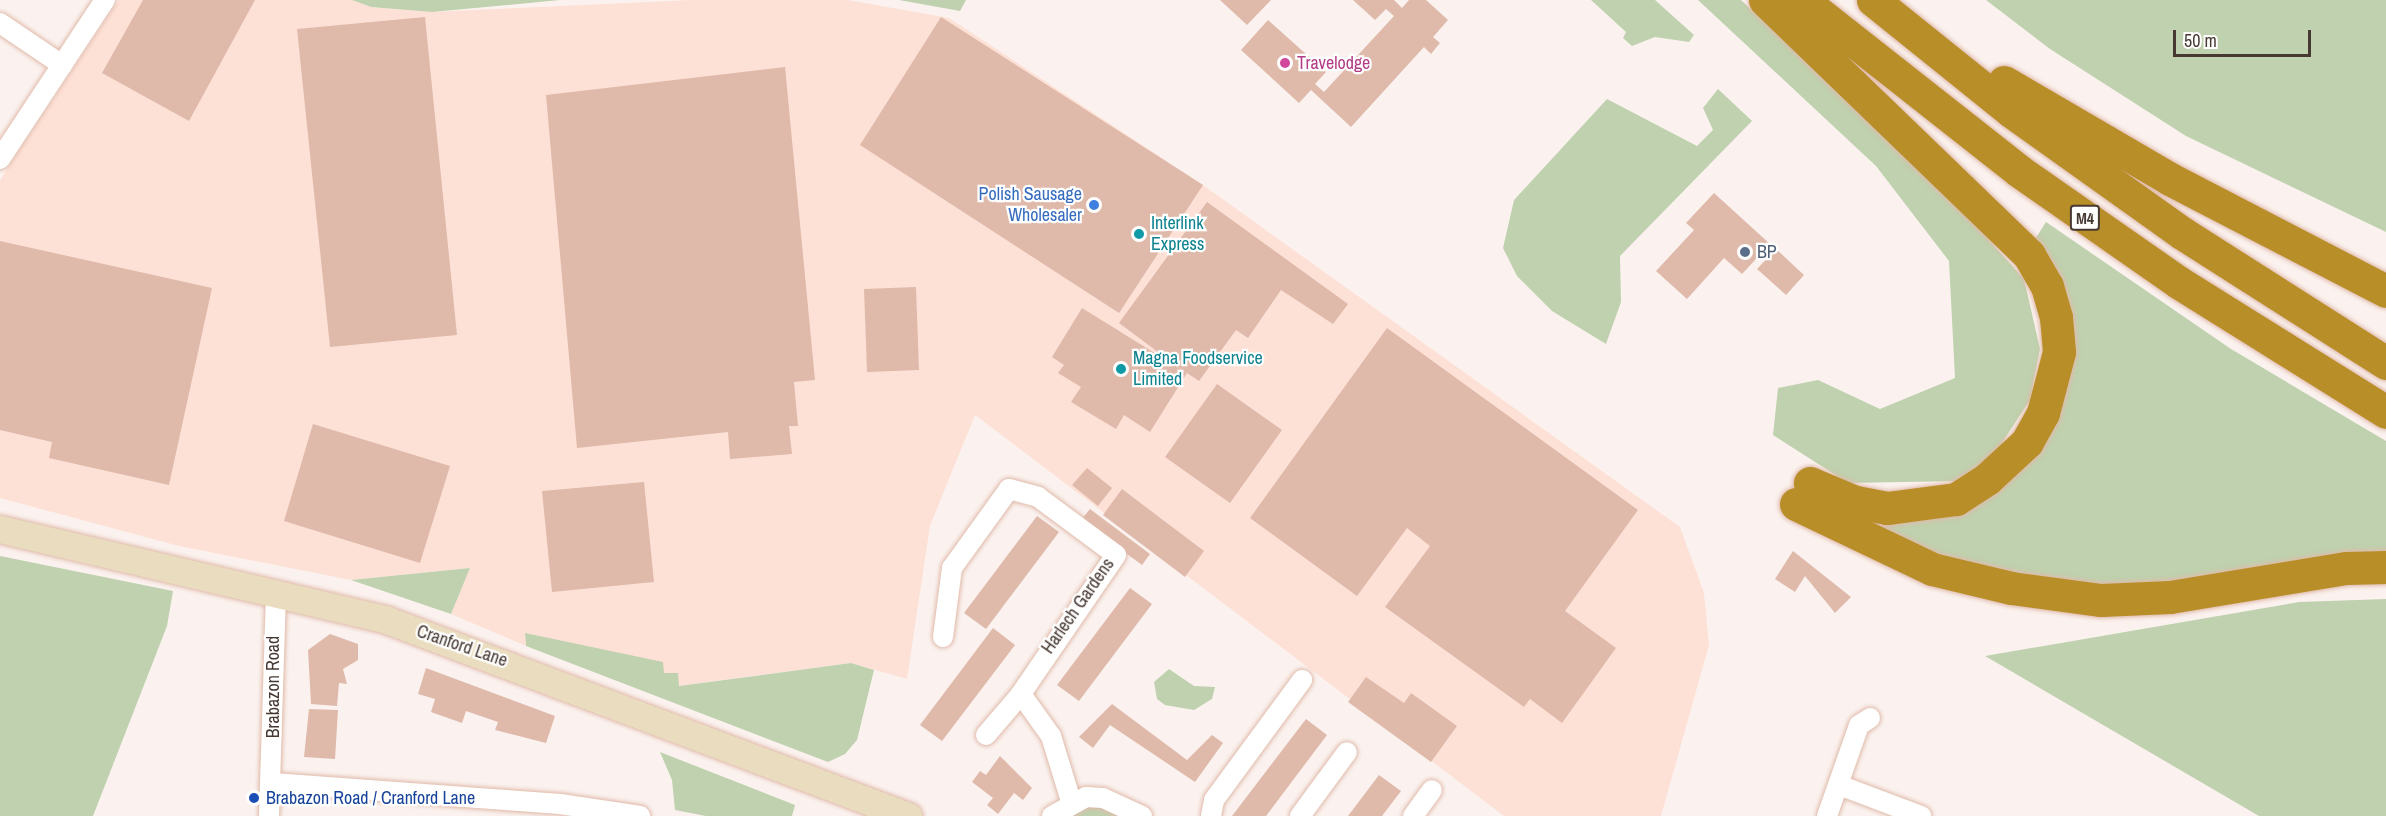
<!DOCTYPE html>
<style>
body{margin:0}
#map{position:relative;width:2386px;height:816px;overflow:hidden;background:#fbf2ef;font-family:"Archivo Narrow",sans-serif}
div>[style]{position:absolute}
[style*='--x']{left:calc(var(--x)*1px);top:calc(var(--y)*1px);width:calc(var(--w)*1px);rotate:calc(var(--a)*1deg)}
.built>*{inset:0;background:#fee1d6}
.green>*{inset:0;background:#bfd1ae}
.building>*{inset:0;background:#dfb9aa}
.roads{filter:drop-shadow(0 0 2px #e0baaa) drop-shadow(0 0 2px #e0baaa)}
.street>*{height:20px;margin:-10px;padding:0 10px;transform-origin:10px;border-radius:10px;background:#fff}
.secondary>*{height:27px;margin:-13.5px;padding:0 13.5px;transform-origin:13.5px;border-radius:13.5px;background:#eaddbf}
.highway>*{height:33px;margin:-16.5px;padding:0 16.5px;transform-origin:16.5px;border-radius:16.5px;background:#b88e29}
.dots>*{width:16px;height:16px;translate:-50% -50%;box-sizing:border-box;border:3px solid #fff;border-radius:50%}
span{translate:-50% -50%;white-space:nowrap;text-align:center;line-height:1.15;-webkit-text-stroke:4.5px #fff;paint-order:stroke}
.shield-label span{padding:2px 4px;background:#fff;border:2px solid;border-radius:4px;-webkit-text-stroke-width:0}
.shield-label{font-size:16px;color:#473832;font-weight:700}
.hotel-label{font-size:18px;color:#b23c85}
.left{translate:0 -50%;text-align:left}
.shop-label{font-size:18px;color:#366cbe}
.right{translate:-100% -50%;text-align:right}
.culture-label{font-size:18px;color:#0d838f}
.service-label{font-size:18px;color:#4e5e75}
.street-label{font-size:18px;color:#473832}
.transit-label{font-size:18px;color:#164399}
.scale{position:absolute;left:2173px;top:30px;width:138px;height:27px;box-sizing:border-box;border:3px solid #473832;border-top:0;padding-left:8px;font-size:18px;line-height:21px;white-space:nowrap;color:#473832;-webkit-text-stroke:4px #fff;paint-order:stroke}
</style>
<div id="map">
<div class="built">
<div style="clip-path:polygon(119px 0,352px 0,371px 7px,432px 12px,690px 0,848px 0,949px 18px,1203px 185px,1680px 527px,1704px 593px,1709px 645px,1661px 816px,1504px 816px,975px 415px,930px 526px,907px 679px,851px 663px,678px 686px,664px 673px,525px 634px,526px 646px,451px 614px,470px 568px,351px 580px,179px 546px,0 498px,0 180px)"></div>
</div>
<div class="green">
<div style="clip-path:polygon(352px 0,560px 0,432px 12px,371px 7px)"></div>
<div style="clip-path:polygon(899px 0,966px 0,960px 11px)"></div>
<div style="clip-path:polygon(1591px 0,1655px 0,1694px 35px,1689px 42px,1655px 37px,1632px 46px,1623px 38px,1626px 32px)"></div>
<div style="clip-path:polygon(1698px 0,1741px 0,1945px 191px,2024px 279px,2040px 349px,2030px 400px,1998px 449px,1960px 481px,1848px 483px,1773px 435px,1778px 388px,1818px 380px,1880px 409px,1955px 378px,1949px 261px,1876px 166px)"></div>
<div style="clip-path:polygon(1986px 0,2386px 0,2386px 232px,2186px 136px,2050px 49px)"></div>
<div style="clip-path:polygon(1718px 89px,1752px 121px,1620px 256px,1621px 302px,1606px 344px,1552px 311px,1517px 276px,1503px 248px,1514px 200px,1607px 99px,1697px 146px,1713px 130px,1703px 108px)"></div>
<div style="clip-path:polygon(2046px 222px,2231px 349px,2386px 441px,2386px 556px,2133px 589px,2020px 581px,1917px 550px,1848px 511px,1913px 518px,2047px 430px,2070px 380px,2069px 324px,2034px 241px)"></div>
<div style="clip-path:polygon(0 556px,173px 591px,167px 626px,93px 816px,0 816px)"></div>
<div style="clip-path:polygon(470px 568px,451px 614px,351px 580px)"></div>
<div style="clip-path:polygon(2386px 599px,2386px 816px,2259px 816px,1985px 656px,2299px 602px)"></div>
<div style="clip-path:polygon(525px 633px,663px 662px,664px 673px,678px 673px,679px 686px,851px 663px,874px 670px,857px 740px,845px 754px,828px 762px,526px 646px)"></div>
<div style="clip-path:polygon(1169px 669px,1194px 686px,1215px 687px,1212px 699px,1194px 710px,1165px 705px,1157px 699px,1154px 682px)"></div>
<div style="clip-path:polygon(660px 752px,795px 805px,792px 816px,706px 816px,675px 810px,672px 780px)"></div>
<div style="clip-path:polygon(1092px 806px,1117px 810px,1125px 816px,1068px 816px)"></div>
</div>
<div class="building">
<div style="clip-path:polygon(143px 0,255px 0,189px 121px,102px 73px)"></div>
<div style="clip-path:polygon(1220px 0,1271px 0,1247px 25px)"></div>
<div style="clip-path:polygon(1353px 0,1394px 0,1402px 8px,1409px 0,1426px 0,1448px 20px,1433px 37px,1440px 43px,1431px 54px,1424px 47px,1351px 127px,1311px 90px,1299px 103px,1241px 50px,1268px 20px,1326px 72px,1315px 84px,1324px 92px,1394px 16px,1386px 9px,1375px 20px)"></div>
<div style="clip-path:polygon(425px 17px,457px 335px,330px 347px,297px 29px)"></div>
<div style="clip-path:polygon(941px 17px,1203px 185px,1119px 313px,860px 145px)"></div>
<div style="clip-path:polygon(785px 67px,815px 380px,794px 382px,798px 426px,789px 426px,792px 454px,730px 459px,728px 432px,577px 448px,546px 95px)"></div>
<div style="clip-path:polygon(1714px 193px,1770px 244px,1742px 274px,1724px 258px,1687px 299px,1656px 271px,1694px 230px,1686px 223px)"></div>
<div style="clip-path:polygon(1207px 202px,1348px 304px,1333px 324px,1281px 290px,1248px 338px,1236px 330px,1199px 381px,1187px 373px,1150px 432px,1124px 415px,1116px 429px,1071px 402px,1081px 387px,1058px 373px,1064px 365px,1052px 357px,1082px 308px,1182px 370px,1119px 323px)"></div>
<div style="clip-path:polygon(0 241px,212px 288px,169px 485px,49px 458px,52px 442px,0 430px)"></div>
<div style="clip-path:polygon(1776px 249px,1804px 275px,1786px 295px,1757px 269px)"></div>
<div style="clip-path:polygon(916px 287px,919px 370px,867px 372px,864px 289px)"></div>
<div style="clip-path:polygon(1387px 328px,1638px 510px,1565px 611px,1616px 648px,1562px 723px,1530px 699px,1524px 707px,1385px 607px,1430px 546px,1407px 528px,1357px 596px,1250px 518px)"></div>
<div style="clip-path:polygon(1217px 384px,1282px 430px,1230px 503px,1165px 457px)"></div>
<div style="clip-path:polygon(313px 424px,450px 466px,420px 563px,284px 521px)"></div>
<div style="clip-path:polygon(1087px 468px,1112px 488px,1098px 506px,1072px 485px)"></div>
<div style="clip-path:polygon(644px 482px,654px 582px,552px 592px,542px 491px)"></div>
<div style="clip-path:polygon(1122px 489px,1204px 551px,1185px 577px,1103px 515px)"></div>
<div style="clip-path:polygon(1090px 509px,1150px 554px,1142px 565px,1081px 520px)"></div>
<div style="clip-path:polygon(1037px 516px,1059px 532px,986px 629px,964px 613px)"></div>
<div style="clip-path:polygon(1793px 551px,1851px 597px,1835px 613px,1805px 576px,1795px 592px,1775px 579px)"></div>
<div style="clip-path:polygon(1130px 588px,1152px 604px,1079px 701px,1057px 685px)"></div>
<div style="clip-path:polygon(993px 628px,1015px 645px,942px 741px,920px 725px)"></div>
<div style="clip-path:polygon(330px 634px,358px 644px,358px 660px,343px 669px,347px 684px,339px 683px,337px 706px,311px 704px,308px 650px)"></div>
<div style="clip-path:polygon(426px 668px,555px 716px,546px 743px,495px 730px,498px 722px,466px 711px,462px 723px,431px 712px,435px 699px,418px 694px)"></div>
<div style="clip-path:polygon(1366px 677px,1404px 703px,1411px 693px,1457px 726px,1431px 762px,1348px 702px)"></div>
<div style="clip-path:polygon(1112px 704px,1187px 760px,1212px 735px,1223px 743px,1195px 782px,1110px 725px,1093px 748px,1079px 737px)"></div>
<div style="clip-path:polygon(309px 709px,338px 710px,335px 759px,304px 757px)"></div>
<div style="clip-path:polygon(1306px 719px,1327px 735px,1266px 816px,1232px 816px)"></div>
<div style="clip-path:polygon(1000px 756px,1032px 788px,1023px 800px,1014px 793px,998px 814px,987px 805px,993px 798px,972px 782px,980px 771px,986px 775px)"></div>
<div style="clip-path:polygon(1379px 775px,1401px 791px,1382px 816px,1348px 816px)"></div>
</div>
<div class="roads">
<div class="street">
<div style="--x:0;--y:23;--w:75;--a:34.1"></div>
<div style="--x:0;--y:159;--w:191;--a:-56.6"></div>
<div style="--x:943;--y:637;--w:70;--a:-82.6"></div>
<div style="--x:952;--y:568;--w:97;--a:-54.2"></div>
<div style="--x:1009;--y:489;--w:30;--a:15"></div>
<div style="--x:1038;--y:497;--w:97;--a:36.6"></div>
<div style="--x:1116;--y:555;--w:168;--a:124.4"></div>
<div style="--x:1021;--y:694;--w:52;--a:54.5"></div>
<div style="--x:1051;--y:736;--w:68;--a:72.9"></div>
<div style="--x:986;--y:735;--w:54;--a:-49.5"></div>
<div style="--x:273;--y:783;--w:288;--a:4.2"></div>
<div style="--x:560;--y:804;--w:81;--a:8.5"></div>
<div style="--x:1839;--y:785;--w:88;--a:20.7"></div>
<div style="--x:269;--y:816;--w:224;--a:-88.2"></div>
<div style="--x:1052;--y:816;--w:39;--a:-29"></div>
<div style="--x:1086;--y:797;--w:17;--a:3"></div>
<div style="--x:1103;--y:798;--w:43;--a:24.8"></div>
<div style="--x:1211;--y:816;--w:16;--a:-79"></div>
<div style="--x:1214;--y:800;--w:149;--a:-53.7"></div>
<div style="--x:1300;--y:816;--w:79;--a:-53.7"></div>
<div style="--x:1413;--y:816;--w:32;--a:-54"></div>
<div style="--x:1827;--y:816;--w:96;--a:-70.6"></div>
<div style="--x:1859;--y:725;--w:13;--a:-32"></div>
</div>
<div class="secondary">
<div style="--x:0;--y:529;--w:398;--a:13.2"></div>
<div style="--x:387;--y:620;--w:557;--a:20.62"></div>
</div>
<div class="highway">
<div style="--x:1765;--y:0;--w:367;--a:44"></div>
<div style="--x:2029;--y:255;--w:36;--a:60"></div>
<div style="--x:2047;--y:286;--w:32;--a:74"></div>
<div style="--x:2056;--y:317;--w:35;--a:85"></div>
<div style="--x:2059;--y:352;--w:63;--a:104.7"></div>
<div style="--x:2043;--y:413;--w:33;--a:119"></div>
<div style="--x:2027;--y:442;--w:54;--a:137.2"></div>
<div style="--x:1987;--y:479;--w:37;--a:147"></div>
<div style="--x:1956;--y:499;--w:70;--a:172.6"></div>
<div style="--x:1887;--y:508;--w:33;--a:-169"></div>
<div style="--x:1855;--y:502;--w:49;--a:-157.1"></div>
<div style="--x:1802;--y:0;--w:276;--a:38.2"></div>
<div style="--x:2019;--y:171;--w:194;--a:34.9"></div>
<div style="--x:2178;--y:282;--w:245;--a:32"></div>
<div style="--x:1873;--y:0;--w:177;--a:38.8"></div>
<div style="--x:2011;--y:111;--w:210;--a:35.5"></div>
<div style="--x:2182;--y:233;--w:242;--a:32.5"></div>
<div style="--x:2004;--y:82;--w:192;--a:30.3"></div>
<div style="--x:2170;--y:179;--w:243;--a:27.4"></div>
<div style="--x:1796;--y:504;--w:151;--a:25.5"></div>
<div style="--x:1932;--y:569;--w:81;--a:13.5"></div>
<div style="--x:2011;--y:588;--w:91;--a:7.6"></div>
<div style="--x:2101;--y:600;--w:69;--a:-2.5"></div>
<div style="--x:2170;--y:597;--w:178;--a:-9.4"></div>
<div style="--x:2346;--y:568;--w:40;--a:-1.4"></div>
</div>
</div>
<div class="dots">
<div style="left:1285px;top:63px;background:#d1479c"></div>
<div style="left:1094px;top:205px;background:#3f7fe0"></div>
<div style="left:1139px;top:234px;background:#0f9aa8"></div>
<div style="left:1745px;top:252px;background:#5c6f8a"></div>
<div style="left:1121px;top:369px;background:#0f9aa8"></div>
<div style="left:254px;top:798px;background:#1a4fb4"></div>
</div>
<div class="shield-label">
<span style="left:2085px;top:218px">M4</span>
</div>
<div class="hotel-label">
<span class="left" style="left:1297px;top:63px">Travelodge</span>
</div>
<div class="shop-label">
<span class="right" style="left:1082px;top:205px">Polish Sausage<br>Wholesaler</span>
</div>
<div class="culture-label">
<span class="left" style="left:1151px;top:234px">Interlink<br>Express</span>
<span class="left" style="left:1133px;top:369px">Magna Foodservice<br>Limited</span>
</div>
<div class="service-label">
<span class="left" style="left:1757px;top:252px">BP</span>
</div>
<div class="street-label">
<span style="left:1078px;top:606px;rotate:-55deg">Harlech Gardens</span>
<span style="left:462px;top:646px;rotate:19deg">Cranford Lane</span>
<span style="left:273px;top:687px;rotate:-90deg">Brabazon Road</span>
</div>
<div class="transit-label">
<span class="left" style="left:266px;top:798px">Brabazon Road / Cranford Lane</span>
</div>
<div class="scale">50 m</div>
</div>
